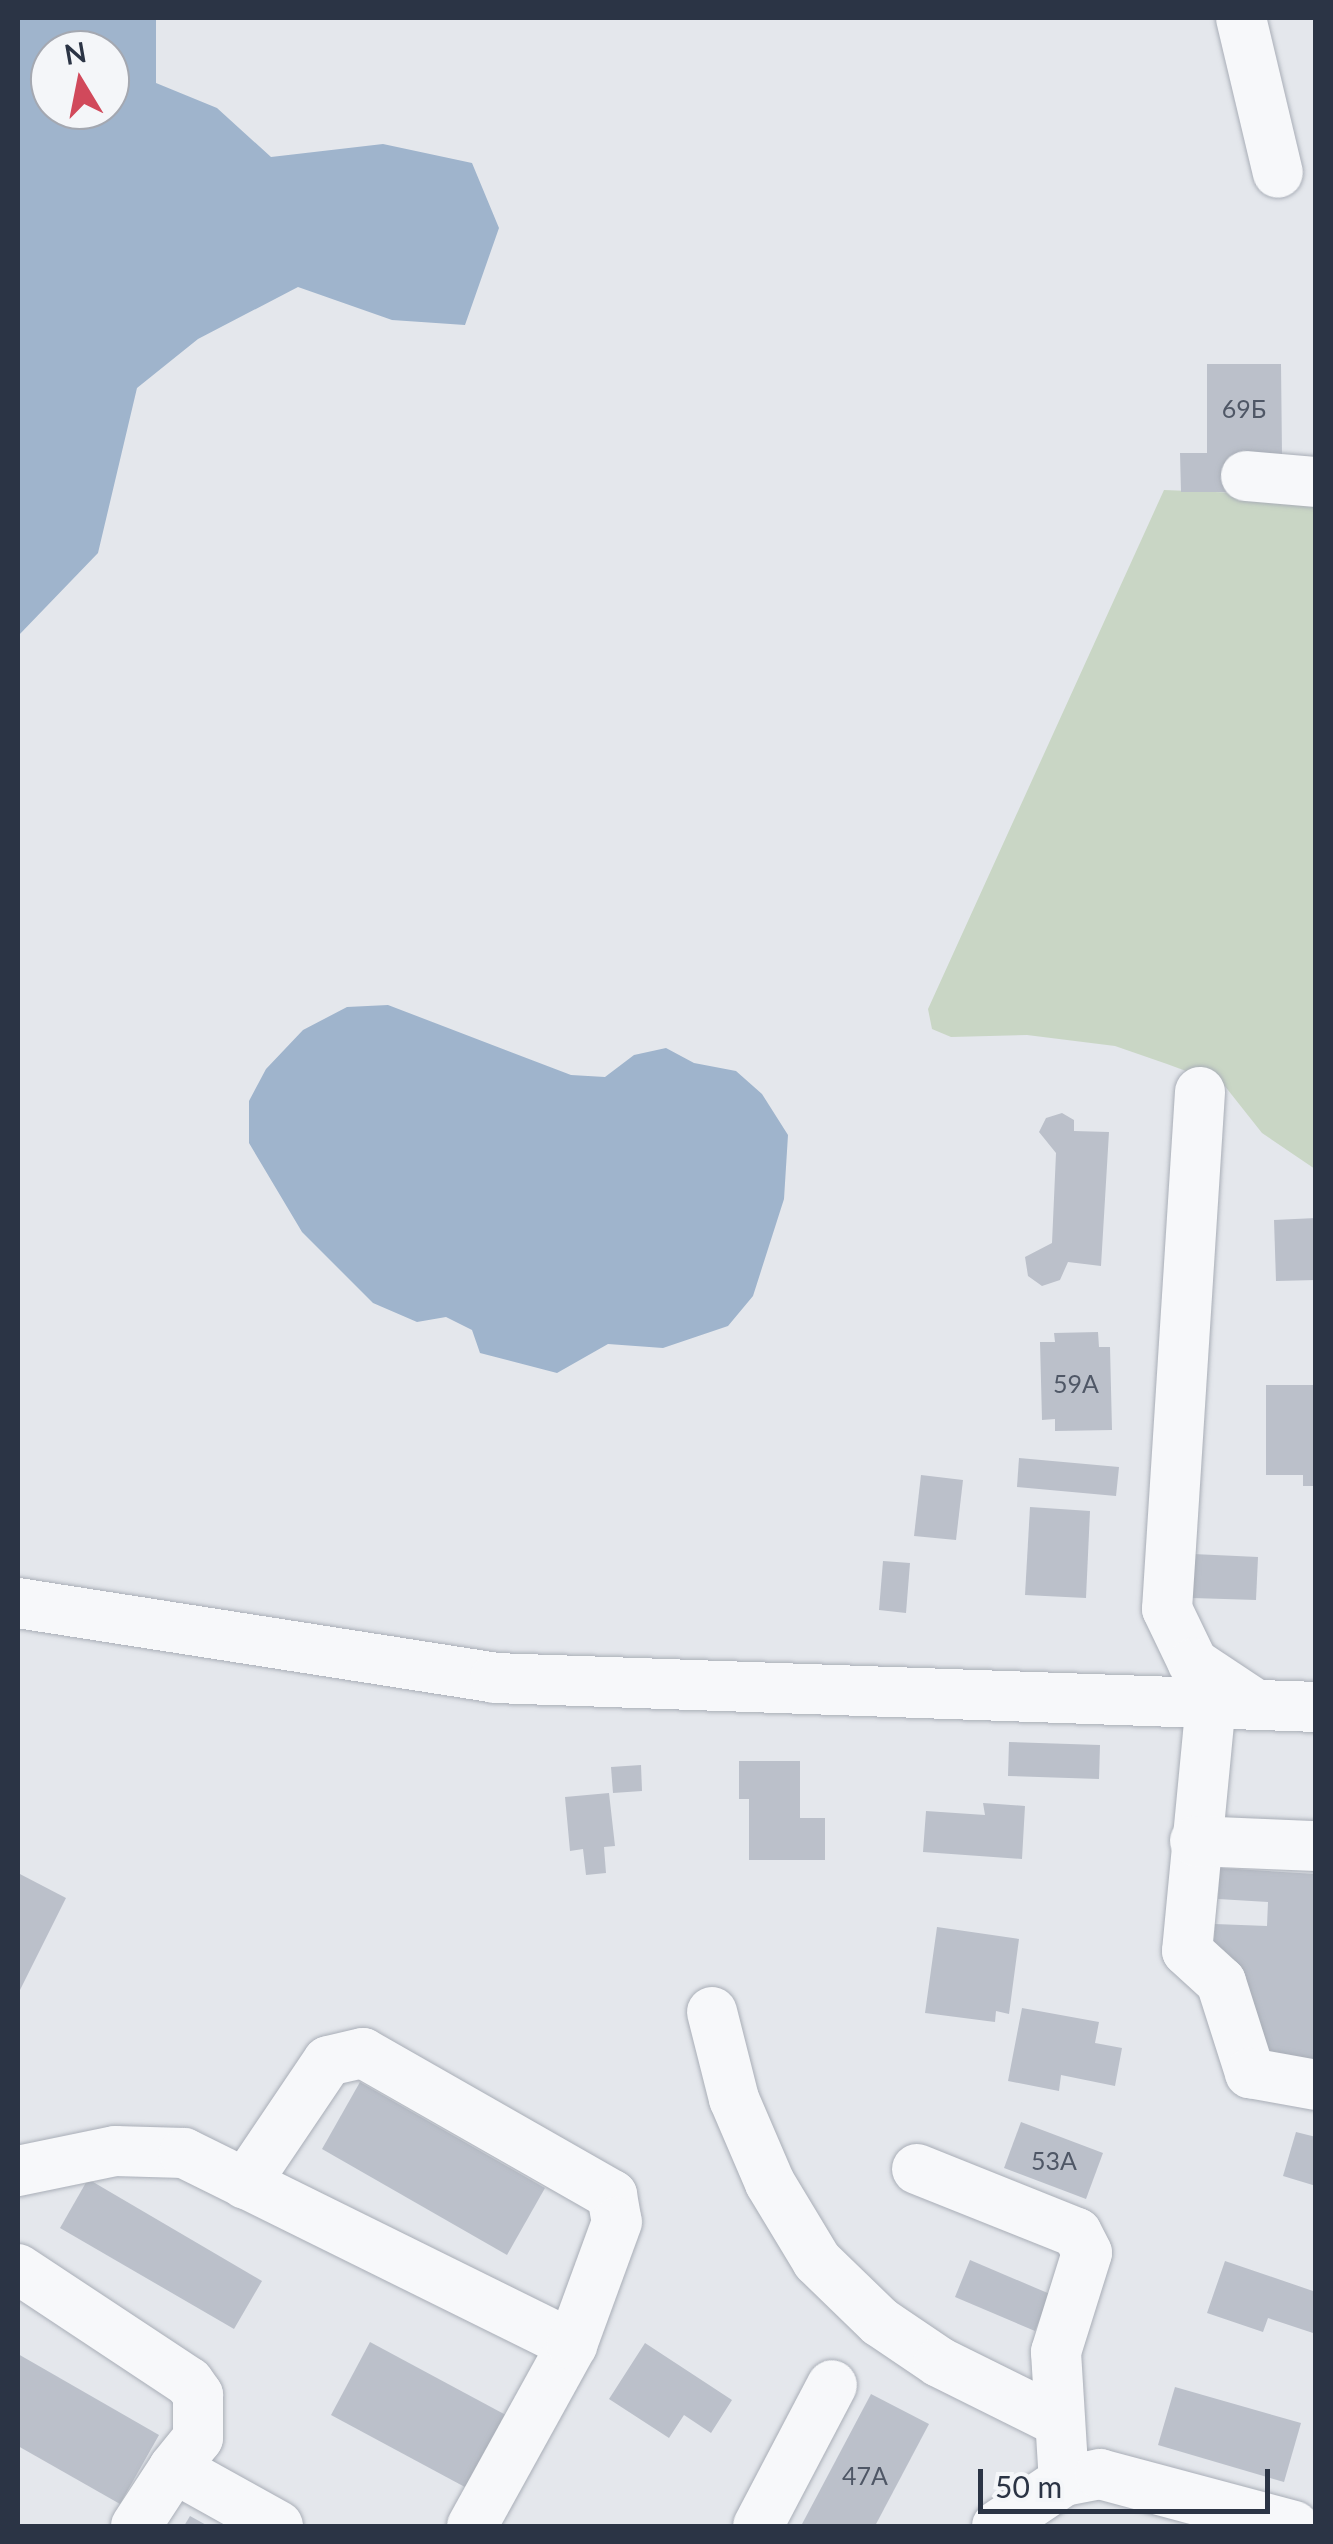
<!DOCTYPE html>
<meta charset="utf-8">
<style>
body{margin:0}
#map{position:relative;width:1333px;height:2544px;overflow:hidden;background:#e4e7ec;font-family:Lato,sans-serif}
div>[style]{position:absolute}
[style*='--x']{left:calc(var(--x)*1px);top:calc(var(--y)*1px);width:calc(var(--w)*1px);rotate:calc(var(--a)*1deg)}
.green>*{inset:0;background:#c9d6c5}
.water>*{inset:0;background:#9fb4cc}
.building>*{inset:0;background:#bbc0ca}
.roads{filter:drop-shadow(0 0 2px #a9aeb7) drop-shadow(0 0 2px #a9aeb7)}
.minor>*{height:50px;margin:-25px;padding:0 25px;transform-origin:25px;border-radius:25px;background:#f7f8fa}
span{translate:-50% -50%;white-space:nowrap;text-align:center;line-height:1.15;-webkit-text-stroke:8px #f4f6f9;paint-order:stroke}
.number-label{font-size:25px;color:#4f5766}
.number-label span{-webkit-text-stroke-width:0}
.frame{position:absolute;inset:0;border:20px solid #2b3445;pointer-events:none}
.north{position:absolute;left:30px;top:30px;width:100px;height:100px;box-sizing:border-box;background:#f4f6f9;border:2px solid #a4a8b1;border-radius:50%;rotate:350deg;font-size:28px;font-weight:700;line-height:40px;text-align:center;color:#2b3445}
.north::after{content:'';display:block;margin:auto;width:35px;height:45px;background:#d1495b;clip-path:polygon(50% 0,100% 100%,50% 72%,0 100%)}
.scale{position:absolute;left:978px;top:2469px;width:292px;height:45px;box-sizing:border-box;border:5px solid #2b3445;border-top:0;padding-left:12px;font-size:30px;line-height:35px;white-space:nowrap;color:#2b3445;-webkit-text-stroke:8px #f4f6f9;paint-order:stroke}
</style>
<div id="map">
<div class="green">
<div style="clip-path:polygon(1164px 490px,1315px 496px,1315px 1169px,1262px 1133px,1224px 1085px,1167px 1064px,1115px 1046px,1027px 1035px,951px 1037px,932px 1029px,928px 1009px)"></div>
</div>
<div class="water">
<div style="clip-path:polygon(evenodd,18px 18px,156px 18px,156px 83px,217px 108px,271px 157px,383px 144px,472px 163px,499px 228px,465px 325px,392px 320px,298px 287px,198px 339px,137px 388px,98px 553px,18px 636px,18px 18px,50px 50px,110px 50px,110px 110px,50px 110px,50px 50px)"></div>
<div style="clip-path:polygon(388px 1005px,571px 1075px,605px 1077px,634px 1055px,666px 1048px,694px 1063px,736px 1071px,762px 1094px,788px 1135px,784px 1199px,753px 1296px,728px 1326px,663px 1348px,608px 1344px,557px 1373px,480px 1353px,472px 1330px,446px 1317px,417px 1322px,373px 1303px,302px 1232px,249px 1143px,249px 1101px,266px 1069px,303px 1030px,347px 1007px)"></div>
</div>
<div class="building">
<div style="clip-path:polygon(1207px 364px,1281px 364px,1282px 455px,1231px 455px,1231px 492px,1181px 492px,1180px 453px,1207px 453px)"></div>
<div style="clip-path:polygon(1062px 1113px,1074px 1120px,1074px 1131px,1109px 1132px,1101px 1266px,1068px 1262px,1060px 1280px,1042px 1286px,1028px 1276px,1025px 1257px,1052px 1243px,1056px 1153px,1039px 1132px,1046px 1118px)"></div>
<div style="clip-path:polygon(1316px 1218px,1316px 1280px,1276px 1281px,1274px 1220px)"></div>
<div style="clip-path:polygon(1098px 1332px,1099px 1347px,1110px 1347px,1112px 1430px,1055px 1431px,1055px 1419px,1042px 1420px,1040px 1342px,1055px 1342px,1054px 1333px)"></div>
<div style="clip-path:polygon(1266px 1385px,1316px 1385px,1316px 1486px,1303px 1486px,1303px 1475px,1266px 1475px)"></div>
<div style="clip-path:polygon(1019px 1458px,1119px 1467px,1116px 1496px,1017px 1487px)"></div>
<div style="clip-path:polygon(921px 1475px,963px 1480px,956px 1540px,914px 1536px)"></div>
<div style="clip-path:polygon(1030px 1507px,1090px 1511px,1086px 1598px,1025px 1595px)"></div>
<div style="clip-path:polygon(1193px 1554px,1258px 1557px,1256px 1600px,1192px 1598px)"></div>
<div style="clip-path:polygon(883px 1561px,910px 1563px,906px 1613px,879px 1610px)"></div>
<div style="clip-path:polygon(1009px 1742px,1100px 1745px,1099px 1779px,1008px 1776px)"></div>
<div style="clip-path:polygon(739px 1761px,800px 1761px,800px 1818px,825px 1818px,825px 1860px,749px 1860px,749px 1799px,739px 1799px)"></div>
<div style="clip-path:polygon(641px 1765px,642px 1791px,613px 1793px,611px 1767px)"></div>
<div style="clip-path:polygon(609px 1793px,615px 1846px,604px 1847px,606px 1873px,586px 1875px,583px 1849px,570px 1851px,565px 1797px)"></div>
<div style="clip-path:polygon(983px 1803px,1025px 1806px,1022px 1859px,923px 1852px,926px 1811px,985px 1815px)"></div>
<div style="clip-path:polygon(1220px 1868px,1316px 1874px,1316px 2063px,1255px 2060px,1232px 1986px,1234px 1959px,1213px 1958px,1215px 1924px,1267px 1926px,1268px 1902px,1218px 1899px)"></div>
<div style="clip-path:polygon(18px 1873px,66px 1898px,18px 1994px)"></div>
<div style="clip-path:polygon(937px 1927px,1019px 1939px,1009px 2014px,996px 2011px,995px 2022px,925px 2013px)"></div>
<div style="clip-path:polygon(1022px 2008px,1099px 2022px,1095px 2043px,1122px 2048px,1115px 2086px,1061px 2075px,1059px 2091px,1008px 2081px)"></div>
<div style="clip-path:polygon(360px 2082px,545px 2188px,507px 2255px,322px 2149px)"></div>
<div style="clip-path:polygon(1021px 2122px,1103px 2153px,1086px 2199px,1004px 2168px)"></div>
<div style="clip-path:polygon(1296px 2132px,1316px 2137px,1316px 2186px,1283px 2176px)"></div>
<div style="clip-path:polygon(88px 2179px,262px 2281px,234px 2329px,60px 2228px)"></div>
<div style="clip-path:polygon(970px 2260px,1050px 2294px,1035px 2331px,955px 2297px)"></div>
<div style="clip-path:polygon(1225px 2261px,1316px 2292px,1313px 2333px,1268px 2318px,1263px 2332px,1207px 2313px)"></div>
<div style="clip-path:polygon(370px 2342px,515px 2420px,476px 2493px,331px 2415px)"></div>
<div style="clip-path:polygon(645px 2343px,732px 2400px,711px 2433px,684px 2415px,669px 2438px,609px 2399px)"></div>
<div style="clip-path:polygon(18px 2354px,159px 2435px,120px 2504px,18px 2446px)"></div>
<div style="clip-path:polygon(1175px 2387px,1301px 2423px,1284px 2482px,1158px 2445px)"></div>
<div style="clip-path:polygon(871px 2394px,929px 2424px,875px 2526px,801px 2526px)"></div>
<div style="clip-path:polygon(190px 2516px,208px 2526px,184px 2526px)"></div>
</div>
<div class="roads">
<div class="minor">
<div style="--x:1241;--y:18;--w:159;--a:76.6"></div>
<div style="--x:1246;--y:476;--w:70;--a:4.9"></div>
<div style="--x:1200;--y:1092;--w:518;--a:93.65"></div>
<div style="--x:1167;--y:1609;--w:60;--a:64.3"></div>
<div style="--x:1193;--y:1663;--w:71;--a:33.5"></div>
<div style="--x:18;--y:1603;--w:483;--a:8.9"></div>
<div style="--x:495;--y:1678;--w:822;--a:2.02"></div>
<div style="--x:1211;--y:1702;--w:250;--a:95.5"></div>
<div style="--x:1187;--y:1951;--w:46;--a:42.4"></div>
<div style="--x:1221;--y:1982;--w:96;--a:72.3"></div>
<div style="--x:1250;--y:2073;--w:67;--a:10.3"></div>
<div style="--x:1195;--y:1841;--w:121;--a:2.4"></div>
<div style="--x:712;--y:2012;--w:90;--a:75.8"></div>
<div style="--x:734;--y:2099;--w:91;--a:66.8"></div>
<div style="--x:770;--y:2183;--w:91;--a:58.9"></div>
<div style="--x:817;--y:2261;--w:88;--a:44.1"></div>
<div style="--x:880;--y:2322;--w:71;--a:34.1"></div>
<div style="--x:939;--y:2362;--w:133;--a:26.4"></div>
<div style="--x:917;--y:2169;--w:172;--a:21.8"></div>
<div style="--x:1077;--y:2233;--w:22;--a:63"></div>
<div style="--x:1087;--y:2253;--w:104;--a:107.4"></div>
<div style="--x:1056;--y:2352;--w:129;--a:86.5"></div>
<div style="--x:18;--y:2171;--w:99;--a:-11.7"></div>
<div style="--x:115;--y:2151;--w:69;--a:1.7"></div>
<div style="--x:184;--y:2153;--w:433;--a:26.3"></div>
<div style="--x:572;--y:2345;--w:207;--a:118.9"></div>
<div style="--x:245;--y:2184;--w:148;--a:-56"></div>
<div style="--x:328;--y:2061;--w:36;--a:-13"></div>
<div style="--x:363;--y:2053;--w:287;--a:29.7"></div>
<div style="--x:612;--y:2195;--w:27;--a:80"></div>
<div style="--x:617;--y:2222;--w:131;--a:110.1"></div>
<div style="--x:18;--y:2269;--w:205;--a:33.5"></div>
<div style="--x:189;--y:2382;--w:16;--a:55"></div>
<div style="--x:198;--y:2395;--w:43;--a:90"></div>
<div style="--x:198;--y:2438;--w:38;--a:129"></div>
<div style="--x:136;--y:2526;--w:69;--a:-56.8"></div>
<div style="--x:174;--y:2468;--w:119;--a:29.1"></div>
<div style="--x:758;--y:2526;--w:159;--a:-62.3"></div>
<div style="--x:997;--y:2526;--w:81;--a:-33.9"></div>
<div style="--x:1064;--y:2481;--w:37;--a:-11"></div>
<div style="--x:1100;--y:2474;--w:201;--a:15"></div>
</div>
</div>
<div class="number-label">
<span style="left:1244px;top:408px">69Б</span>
<span style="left:1076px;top:1383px">59А</span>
<span style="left:1054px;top:2160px">53А</span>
<span style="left:865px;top:2475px">47А</span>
</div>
<div class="frame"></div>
<div class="north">N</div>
<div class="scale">50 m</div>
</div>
